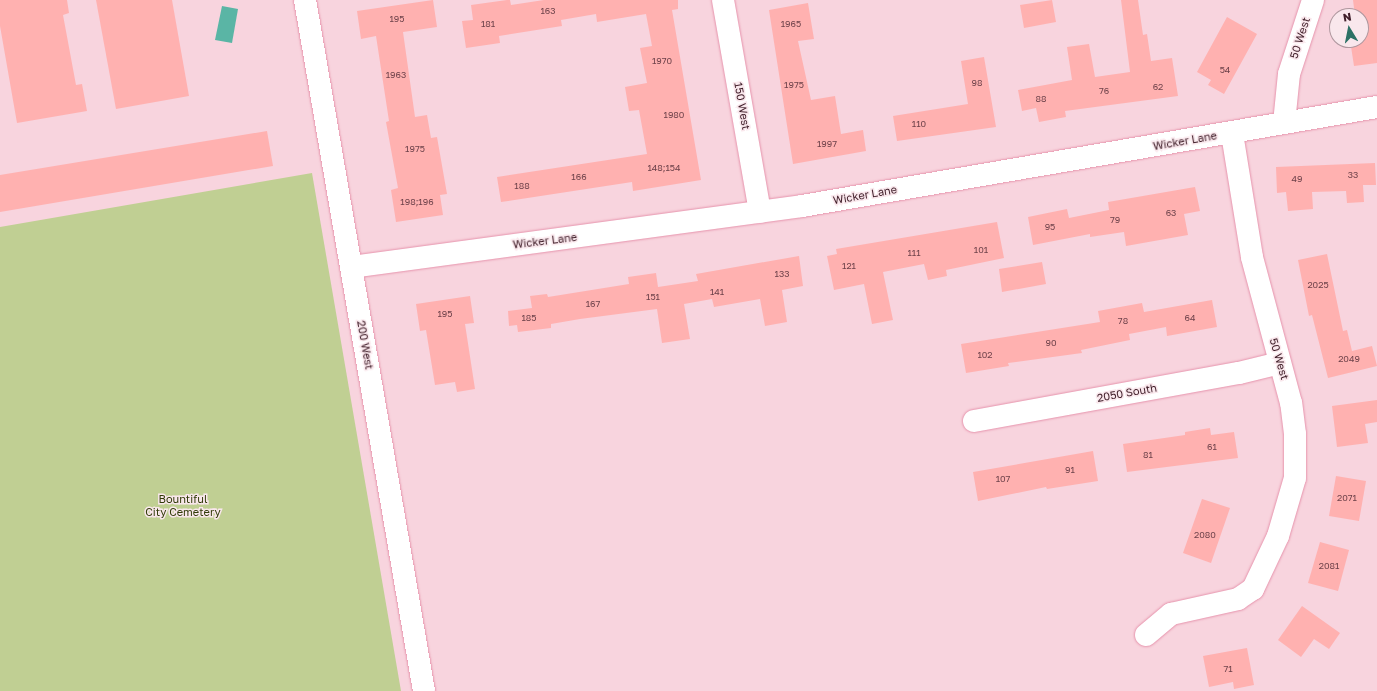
<!DOCTYPE html>
<style>
body{margin:0}
#map{position:relative;width:1377px;height:691px;overflow:hidden;background:#f8d4de;font-family:"Golos Text",sans-serif}
div>[style]{position:absolute}
[style*='--x']{left:calc(var(--x)*1px);top:calc(var(--y)*1px);width:calc(var(--w)*1px);rotate:calc(var(--a)*1deg)}
.green>*{inset:0;background:#c0cf93}
.water>*{inset:0;background:#5ab5a5}
.building>*{inset:0;background:#ffb1b0}
.roads{filter:drop-shadow(0 0 1px #e693ac) drop-shadow(0 0 1px #e693ac)}
.street>*{height:22px;margin:-11px;padding:0 11px;transform-origin:11px;border-radius:11px;background:#fff}
.secondary>*{height:22px;margin:-11px;padding:0 11px;transform-origin:11px;border-radius:11px;background:#fff}
span{translate:-50% -50%;white-space:nowrap;text-align:center;line-height:1.15;-webkit-text-stroke:3px #f9e7ec;paint-order:stroke}
.number-label{font-size:9px;color:#6f434b}
.number-label span{-webkit-text-stroke-width:0}
.street-label{font-size:11px;color:#3f1e29}
.park-label{font-size:11px;color:#323c09}
.north{position:absolute;left:1329px;top:8px;width:40px;height:40px;box-sizing:border-box;background:#f9e7ec;border:1px solid #af979e;border-radius:50%;rotate:350deg;font-size:11px;font-weight:700;line-height:16px;text-align:center;color:#3f1e29}
.north::after{content:'';display:block;margin:auto;width:14px;height:18px;background:#2c7165;clip-path:polygon(50% 0,100% 100%,50% 72%,0 100%)}
</style>
<div id="map">
<div class="green">
<div style="clip-path:polygon(312px 173px,401px 691px,0 691px,0 227px)"></div>
</div>
<div class="water">
<div style="clip-path:polygon(222px 6px,238px 9px,232px 43px,215px 40px)"></div>
</div>
<div class="building">
<div style="clip-path:polygon(0 0,67px 0,69px 13px,63px 15px,76px 85px,82px 84px,87px 111px,17px 123px,0 26px)"></div>
<div style="clip-path:polygon(96px 0,172px 0,189px 96px,116px 109px)"></div>
<div style="clip-path:polygon(433px 0,437px 27px,403px 32px,415px 117px,427px 115px,431px 138px,437px 137px,447px 194px,440px 195px,443px 215px,396px 222px,391px 190px,398px 188px,386px 122px,389px 121px,376px 36px,361px 39px,357px 11px)"></div>
<div style="clip-path:polygon(507px 0,510px 0,511px 5px,544px 0,678px 0,678px 9px,672px 10px,701px 180px,633px 191px,632px 182px,501px 202px,497px 177px,647px 154px,639px 110px,629px 111px,625px 87px,647px 83px,640px 48px,652px 46px,646px 14px,597px 22px,596px 14px,561px 20px,562px 26px,499px 36px,500px 43px,466px 48px,462px 21px,473px 20px,471px 5px)"></div>
<div style="clip-path:polygon(1052px 0,1056px 22px,1024px 28px,1020px 5px)"></div>
<div style="clip-path:polygon(1121px 0,1138px 0,1143px 35px,1147px 34px,1151px 61px,1172px 58px,1178px 96px,1065px 111px,1066px 117px,1039px 122px,1036px 108px,1022px 111px,1018px 90px,1072px 80px,1067px 47px,1089px 44px,1095px 77px,1130px 72px)"></div>
<div style="clip-path:polygon(1353px 0,1377px 0,1377px 63px,1354px 66px,1350px 40px,1361px 40px,1361px 16px,1355px 16px)"></div>
<div style="clip-path:polygon(808px 3px,814px 39px,798px 41px,811px 100px,835px 96px,841px 134px,863px 130px,866px 151px,793px 164px,769px 10px)"></div>
<div style="clip-path:polygon(1227px 17px,1257px 34px,1224px 94px,1208px 85px,1211px 80px,1197px 72px)"></div>
<div style="clip-path:polygon(984px 57px,996px 127px,897px 141px,893px 116px,968px 104px,961px 61px)"></div>
<div style="clip-path:polygon(267px 131px,273px 166px,0 212px,0 175px)"></div>
<div style="clip-path:polygon(1375px 163px,1376px 185px,1363px 185px,1364px 202px,1347px 203px,1346px 191px,1312px 192px,1313px 209px,1288px 211px,1286px 192px,1277px 193px,1276px 167px)"></div>
<div style="clip-path:polygon(1195px 187px,1200px 211px,1184px 214px,1188px 235px,1126px 246px,1124px 232px,1090px 237px,1090px 234px,1033px 245px,1028px 217px,1067px 209px,1069px 218px,1109px 210px,1108px 202px)"></div>
<div style="clip-path:polygon(997px 222px,1004px 258px,946px 270px,947px 276px,928px 280px,924px 264px,883px 272px,893px 320px,872px 324px,864px 284px,834px 290px,827px 256px,837px 254px,836px 249px)"></div>
<div style="clip-path:polygon(1327px 254px,1343px 331px,1347px 330px,1352px 351px,1372px 346px,1377px 366px,1328px 378px,1312px 315px,1309px 316px,1298px 260px)"></div>
<div style="clip-path:polygon(799px 256px,803px 286px,782px 290px,787px 322px,765px 326px,760px 299px,714px 307px,712px 299px,684px 304px,690px 339px,662px 343px,657px 309px,580px 319px,551px 324px,551px 328px,518px 332px,517px 325px,509px 326px,508px 311px,532px 308px,530px 296px,547px 294px,548px 297px,629px 284px,628px 277px,656px 273px,658px 287px,698px 281px,696px 274px)"></div>
<div style="clip-path:polygon(1042px 262px,1046px 284px,1002px 292px,999px 269px)"></div>
<div style="clip-path:polygon(470px 296px,474px 323px,465px 324px,475px 389px,457px 392px,455px 382px,435px 385px,426px 330px,420px 331px,416px 304px)"></div>
<div style="clip-path:polygon(1212px 300px,1217px 327px,1167px 336px,1166px 327px,1129px 334px,1130px 340px,1081px 350px,1082px 353px,1008px 363px,1009px 366px,966px 373px,961px 344px,1100px 322px,1098px 311px,1142px 303px,1144px 312px)"></div>
<div style="clip-path:polygon(1377px 400px,1377px 422px,1365px 424px,1368px 443px,1337px 447px,1332px 406px)"></div>
<div style="clip-path:polygon(1210px 428px,1211px 435px,1234px 432px,1238px 458px,1127px 472px,1123px 444px,1185px 435px,1185px 432px)"></div>
<div style="clip-path:polygon(1093px 451px,1098px 481px,1047px 489px,1046px 487px,978px 501px,973px 472px)"></div>
<div style="clip-path:polygon(1336px 476px,1366px 481px,1359px 521px,1329px 516px)"></div>
<div style="clip-path:polygon(1202px 499px,1230px 508px,1211px 563px,1183px 553px)"></div>
<div style="clip-path:polygon(1320px 542px,1349px 550px,1338px 591px,1308px 583px)"></div>
<div style="clip-path:polygon(1302px 606px,1340px 633px,1329px 649px,1314px 639px,1301px 657px,1278px 640px)"></div>
<div style="clip-path:polygon(1247px 648px,1254px 685px,1234px 689px,1233px 682px,1209px 687px,1203px 656px)"></div>
</div>
<div class="roads">
<div class="street">
<div style="--x:723;--y:0;--w:215;--a:80.1"></div>
<div style="--x:1284;--y:123;--w:49;--a:-84.2"></div>
<div style="--x:1289;--y:74;--w:78;--a:-72"></div>
<div style="--x:352;--y:267;--w:454;--a:-7.7"></div>
<div style="--x:802;--y:206;--w:583;--a:-9.77"></div>
<div style="--x:974;--y:421;--w:269;--a:-10.3"></div>
<div style="--x:1239;--y:373;--w:42;--a:-13.7"></div>
<div style="--x:1146;--y:635;--w:33;--a:-40"></div>
<div style="--x:1171;--y:614;--w:69;--a:-12.6"></div>
<div style="--x:1238;--y:599;--w:18;--a:-34"></div>
<div style="--x:1253;--y:589;--w:59;--a:-64.7"></div>
<div style="--x:1278;--y:536;--w:60;--a:-73.7"></div>
<div style="--x:1295;--y:478;--w:44;--a:-90"></div>
<div style="--x:1295;--y:434;--w:31;--a:-97"></div>
<div style="--x:1291;--y:403;--w:151;--a:-105"></div>
<div style="--x:1252;--y:257;--w:126;--a:-99.2"></div>
</div>
<div class="secondary">
<div style="--x:305;--y:0;--w:701;--a:80.23"></div>
</div>
</div>
<div class="number-label">
<span style="left:548px;top:11px">163</span>
<span style="left:397px;top:19px">195</span>
<span style="left:488px;top:24px">181</span>
<span style="left:791px;top:24px">1965</span>
<span style="left:662px;top:61px">1970</span>
<span style="left:1225px;top:70px">54</span>
<span style="left:396px;top:75px">1963</span>
<span style="left:977px;top:83px">98</span>
<span style="left:794px;top:85px">1975</span>
<span style="left:1158px;top:87px">62</span>
<span style="left:1104px;top:91px">76</span>
<span style="left:1041px;top:99px">88</span>
<span style="left:674px;top:115px">1980</span>
<span style="left:919px;top:124px">110</span>
<span style="left:827px;top:144px">1997</span>
<span style="left:415px;top:149px">1975</span>
<span style="left:664px;top:168px">148;154</span>
<span style="left:1353px;top:175px">33</span>
<span style="left:579px;top:177px">166</span>
<span style="left:1297px;top:179px">49</span>
<span style="left:522px;top:186px">188</span>
<span style="left:417px;top:202px">198;196</span>
<span style="left:1171px;top:213px">63</span>
<span style="left:1115px;top:220px">79</span>
<span style="left:1050px;top:227px">95</span>
<span style="left:981px;top:250px">101</span>
<span style="left:914px;top:253px">111</span>
<span style="left:849px;top:266px">121</span>
<span style="left:782px;top:274px">133</span>
<span style="left:1318px;top:285px">2025</span>
<span style="left:717px;top:292px">141</span>
<span style="left:653px;top:297px">151</span>
<span style="left:593px;top:304px">167</span>
<span style="left:445px;top:314px">195</span>
<span style="left:529px;top:318px">185</span>
<span style="left:1190px;top:318px">64</span>
<span style="left:1123px;top:321px">78</span>
<span style="left:1051px;top:343px">90</span>
<span style="left:985px;top:355px">102</span>
<span style="left:1349px;top:359px">2049</span>
<span style="left:1212px;top:447px">61</span>
<span style="left:1148px;top:455px">81</span>
<span style="left:1070px;top:470px">91</span>
<span style="left:1003px;top:479px">107</span>
<span style="left:1347px;top:498px">2071</span>
<span style="left:1205px;top:535px">2080</span>
<span style="left:1329px;top:566px">2081</span>
<span style="left:1228px;top:669px">71</span>
</div>
<div class="street-label">
<span style="left:1300px;top:38px;rotate:-72deg">50 West</span>
<span style="left:742px;top:106px;rotate:80deg">150 West</span>
<span style="left:1185px;top:141px;rotate:-10deg">Wicker Lane</span>
<span style="left:865px;top:195px;rotate:-10deg">Wicker Lane</span>
<span style="left:545px;top:241px;rotate:-7deg">Wicker Lane</span>
<span style="left:365px;top:345px;rotate:80deg">200 West</span>
<span style="left:1279px;top:359px;rotate:74deg">50 West</span>
<span style="left:1127px;top:393px;rotate:-10deg">2050 South</span>
</div>
<div class="park-label">
<span style="left:183px;top:506px">Bountiful<br>City Cemetery</span>
</div>
<div class="north">N</div>
</div>
